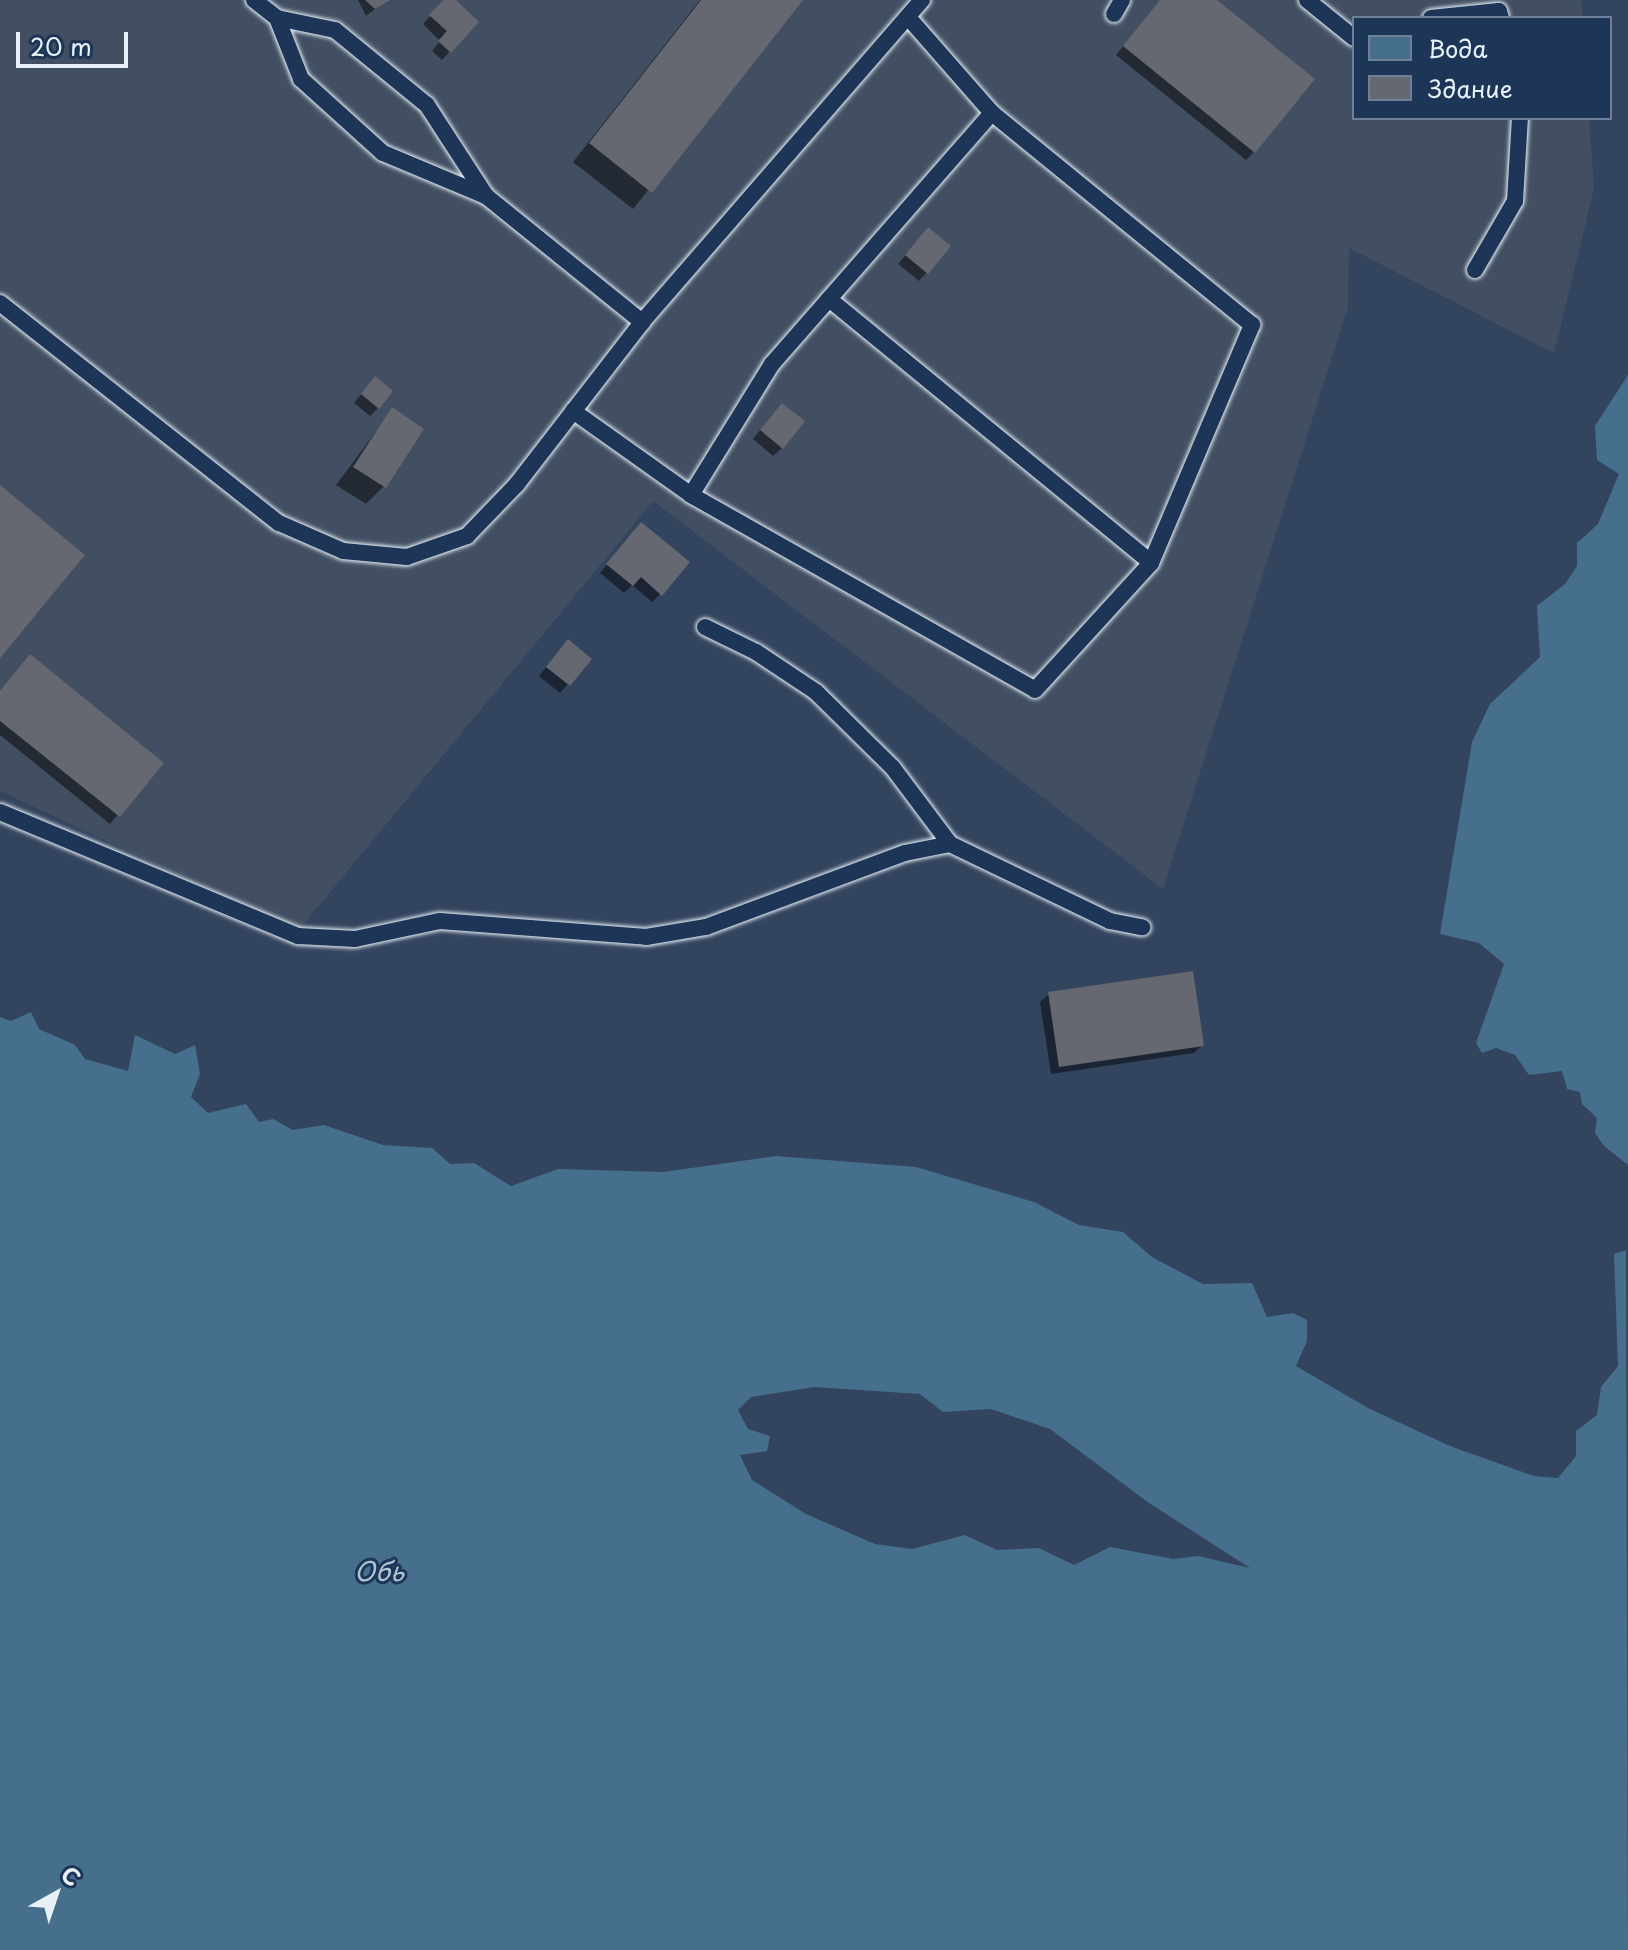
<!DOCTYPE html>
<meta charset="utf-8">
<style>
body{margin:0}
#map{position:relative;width:1628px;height:1950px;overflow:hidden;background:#33445e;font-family:"Playpen Sans",sans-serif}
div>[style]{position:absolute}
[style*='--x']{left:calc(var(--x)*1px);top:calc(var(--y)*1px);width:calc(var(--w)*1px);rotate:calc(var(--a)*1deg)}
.built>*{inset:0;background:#424f63}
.water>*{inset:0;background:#456f8d}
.shadow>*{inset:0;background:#0007}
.building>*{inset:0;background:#656870}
.roads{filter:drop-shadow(0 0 2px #e8f1f8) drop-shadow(0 0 2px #e8f1f8)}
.lane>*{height:16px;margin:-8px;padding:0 8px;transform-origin:8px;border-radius:8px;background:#1d3557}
span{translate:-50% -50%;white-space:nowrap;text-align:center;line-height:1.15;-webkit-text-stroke:6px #1d3557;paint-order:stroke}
.water-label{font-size:26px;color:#afc4d3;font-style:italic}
.legend{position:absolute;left:1352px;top:16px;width:260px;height:104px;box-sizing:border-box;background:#1d3557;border:2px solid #6e8097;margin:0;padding:10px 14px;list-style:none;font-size:24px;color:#e8f1f8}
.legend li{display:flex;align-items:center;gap:16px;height:40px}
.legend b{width:40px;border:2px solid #6e8097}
.north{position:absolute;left:16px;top:1854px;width:80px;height:80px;-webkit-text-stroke:6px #1d3557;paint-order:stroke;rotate:40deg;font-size:22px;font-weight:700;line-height:32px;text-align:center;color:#e8f1f8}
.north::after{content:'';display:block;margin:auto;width:28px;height:36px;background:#e8f1f8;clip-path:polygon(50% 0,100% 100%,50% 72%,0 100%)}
.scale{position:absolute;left:16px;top:32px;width:112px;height:36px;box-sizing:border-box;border:4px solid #e8f1f8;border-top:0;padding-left:10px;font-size:24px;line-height:28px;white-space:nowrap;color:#e8f1f8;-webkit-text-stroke:6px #1d3557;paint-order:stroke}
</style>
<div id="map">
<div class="built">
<div style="clip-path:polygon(0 0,1581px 0,1583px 18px,1354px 18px,1354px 118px,1589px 118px,1594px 189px,1554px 353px,1349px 248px,1348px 307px,1163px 889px,653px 501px,298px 931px,0 791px)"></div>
</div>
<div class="water">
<div style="clip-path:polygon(1628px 375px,1628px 1165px,1604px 1146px,1595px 1133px,1597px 1118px,1582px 1104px,1580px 1092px,1567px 1089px,1562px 1071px,1529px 1075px,1515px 1055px,1496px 1048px,1482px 1053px,1476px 1043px,1504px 964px,1479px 943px,1440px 934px,1472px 742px,1490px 704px,1540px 657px,1537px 606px,1565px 584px,1577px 566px,1577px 543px,1598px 524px,1619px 474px,1597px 460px,1595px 426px)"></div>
<div style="clip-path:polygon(evenodd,31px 1012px,39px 1029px,75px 1045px,85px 1059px,128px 1071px,135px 1035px,175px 1054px,195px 1045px,200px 1074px,191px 1097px,208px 1113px,246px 1104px,259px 1122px,273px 1119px,293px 1130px,324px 1125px,383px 1145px,432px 1148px,450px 1164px,474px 1163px,511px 1186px,558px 1169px,663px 1172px,776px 1156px,916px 1167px,1034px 1202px,1079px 1225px,1123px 1232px,1152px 1257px,1203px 1284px,1252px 1283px,1267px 1317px,1293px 1313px,1307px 1320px,1307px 1341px,1296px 1366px,1368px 1408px,1450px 1446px,1534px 1476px,1558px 1478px,1576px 1456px,1576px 1431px,1597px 1415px,1601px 1387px,1618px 1366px,1614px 1254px,1626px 1250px,1628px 1950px,0 1950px,0 1017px,11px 1021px,31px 1012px,814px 1387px,920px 1394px,943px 1412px,991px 1409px,1050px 1429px,1149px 1503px,1250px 1568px,1198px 1556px,1173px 1559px,1110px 1547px,1074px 1565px,1039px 1548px,997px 1550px,965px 1535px,912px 1549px,875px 1544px,806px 1514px,752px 1480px,740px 1455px,767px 1451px,770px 1436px,748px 1429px,738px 1410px,751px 1397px,814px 1387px)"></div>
</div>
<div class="shadow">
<div style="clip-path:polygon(358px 0,387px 0,366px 16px)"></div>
<div style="clip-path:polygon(445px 0,453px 0,450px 51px,442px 60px,432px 51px,440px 41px,423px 24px)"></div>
<div style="clip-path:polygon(700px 0,801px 0,633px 209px,573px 162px)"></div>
<div style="clip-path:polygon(1161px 0,1214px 0,1254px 152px,1246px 160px,1116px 55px)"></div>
<div style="clip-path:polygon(920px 238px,927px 272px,919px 281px,898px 264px)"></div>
<div style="clip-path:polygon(367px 387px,378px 408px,370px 416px,354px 403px)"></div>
<div style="clip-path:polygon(392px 410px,384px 486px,366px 504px,336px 485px)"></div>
<div style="clip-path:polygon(774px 413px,782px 448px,773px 456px,753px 439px)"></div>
<div style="clip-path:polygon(633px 533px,660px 594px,652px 602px,632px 585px,624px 593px,600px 573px)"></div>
<div style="clip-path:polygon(560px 650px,590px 659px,560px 693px,539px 676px)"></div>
<div style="clip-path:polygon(0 692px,161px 763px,110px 824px,0 735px)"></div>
<div style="clip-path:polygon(1049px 994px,1202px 1045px,1194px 1053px,1051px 1074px,1040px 1002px)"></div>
</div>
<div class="building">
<div style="clip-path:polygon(365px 0,390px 0,375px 9px)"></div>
<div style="clip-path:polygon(443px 0,456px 0,479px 22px,451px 53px,438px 41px,447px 31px,429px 15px)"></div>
<div style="clip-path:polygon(701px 0,803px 0,652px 193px,589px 143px)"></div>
<div style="clip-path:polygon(1160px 0,1217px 0,1315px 79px,1255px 153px,1123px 46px)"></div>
<div style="clip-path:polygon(928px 227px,951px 246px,928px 274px,905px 255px)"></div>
<div style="clip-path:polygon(375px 376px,393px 391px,379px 409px,361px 394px)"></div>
<div style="clip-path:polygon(782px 403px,805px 421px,783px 449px,760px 430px)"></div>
<div style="clip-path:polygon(392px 407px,424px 429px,386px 488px,353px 467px)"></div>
<div style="clip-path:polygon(0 485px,85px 555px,0 658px)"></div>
<div style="clip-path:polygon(641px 522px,690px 562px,662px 596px,641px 577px,633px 586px,606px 564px)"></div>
<div style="clip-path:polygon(568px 639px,592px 659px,570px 686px,546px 667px)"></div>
<div style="clip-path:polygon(30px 654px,164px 763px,120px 817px,0 721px,0 691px)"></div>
<div style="clip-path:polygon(1193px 971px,1204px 1046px,1059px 1067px,1048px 992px)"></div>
</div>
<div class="roads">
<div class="lane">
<div style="--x:254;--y:0;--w:29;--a:38"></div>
<div style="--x:277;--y:18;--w:66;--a:68.5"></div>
<div style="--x:301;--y:79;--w:110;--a:42.1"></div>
<div style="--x:383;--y:153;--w:112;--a:22.7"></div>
<div style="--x:486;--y:196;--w:201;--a:38.9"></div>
<div style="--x:1307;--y:0;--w:60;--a:39"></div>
<div style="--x:1114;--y:14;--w:16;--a:-60"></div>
<div style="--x:277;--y:18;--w:59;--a:11.7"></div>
<div style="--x:335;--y:30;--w:119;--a:39.2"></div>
<div style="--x:427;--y:105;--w:108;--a:57"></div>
<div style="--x:1431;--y:18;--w:68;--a:-5.9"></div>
<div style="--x:1499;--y:11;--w:7;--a:74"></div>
<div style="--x:1475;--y:270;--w:80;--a:-59.9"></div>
<div style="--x:1515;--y:201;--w:83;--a:-86.6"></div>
<div style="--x:829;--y:299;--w:416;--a:39.3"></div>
<div style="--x:0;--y:303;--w:355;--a:38.3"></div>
<div style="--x:279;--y:523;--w:70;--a:23.6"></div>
<div style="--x:343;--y:551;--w:64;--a:5.4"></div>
<div style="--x:407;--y:557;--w:64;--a:-19.3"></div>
<div style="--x:467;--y:536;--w:72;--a:-46.1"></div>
<div style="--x:517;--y:484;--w:205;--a:-52.3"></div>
<div style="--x:642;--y:322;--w:427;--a:-49"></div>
<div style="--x:573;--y:411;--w:145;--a:35.4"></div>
<div style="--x:691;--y:495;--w:395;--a:29.5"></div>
<div style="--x:1035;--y:690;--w:172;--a:-47.6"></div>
<div style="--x:1151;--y:563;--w:259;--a:-67"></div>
<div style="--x:1252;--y:325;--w:335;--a:-140.8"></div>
<div style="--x:992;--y:113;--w:128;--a:-131.2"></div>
<div style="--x:691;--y:495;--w:154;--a:-58.3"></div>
<div style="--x:772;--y:364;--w:334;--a:-48.8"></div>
<div style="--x:705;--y:627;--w:57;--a:26.1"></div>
<div style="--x:756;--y:652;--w:72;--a:33.7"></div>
<div style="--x:816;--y:692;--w:108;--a:44.6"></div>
<div style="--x:893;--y:768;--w:95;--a:53.1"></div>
<div style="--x:0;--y:812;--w:323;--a:22.6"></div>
<div style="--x:298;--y:936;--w:57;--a:3"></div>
<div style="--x:355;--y:939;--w:87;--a:-12"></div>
<div style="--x:440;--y:921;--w:207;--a:4.4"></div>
<div style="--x:646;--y:937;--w:61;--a:-9.5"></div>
<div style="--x:706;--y:927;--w:212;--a:-20.4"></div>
<div style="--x:905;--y:853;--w:46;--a:-11.3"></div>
<div style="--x:950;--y:844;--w:178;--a:25.7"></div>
<div style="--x:1110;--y:921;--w:33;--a:11"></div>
</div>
</div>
<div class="water-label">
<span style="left:379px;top:1571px">Обь</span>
</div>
<ul class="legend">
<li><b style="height:22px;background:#456f8d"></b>Вода</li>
<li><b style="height:22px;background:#656870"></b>Здание</li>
</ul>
<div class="north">С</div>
<div class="scale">20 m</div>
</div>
